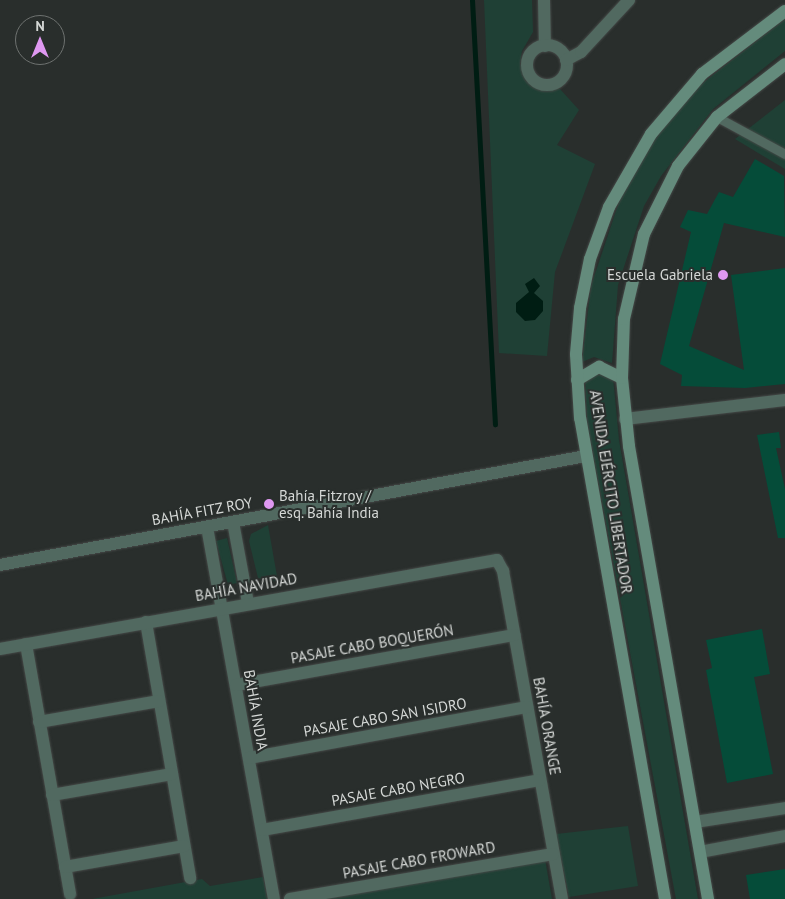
<!DOCTYPE html>
<meta charset="utf-8">
<style>
body{margin:0}
#map{position:relative;width:785px;height:899px;overflow:hidden;background:#292e2c;font-family:"PT Sans",sans-serif}
div>[style]{position:absolute}
[style*='--x']{left:calc(var(--x)*1px);top:calc(var(--y)*1px);width:calc(var(--w)*1px);rotate:calc(var(--a)*1deg)}
.green>*{inset:0;background:#1f4035}
.water>*{inset:0;background:#001d13}
.stream>*{height:5px;margin:-2.5px;padding:0 2.5px;transform-origin:2.5px;border-radius:2.5px;background:#001d13}
.building>*{inset:0;background:#054c39}
.roads{filter:drop-shadow(0 0 1px #454947) drop-shadow(0 0 1px #454947)}
.service>*{height:9px;margin:-4.5px;padding:0 4.5px;transform-origin:4.5px;border-radius:4.5px;background:#516960}
.minor>*{height:12px;margin:-6px;padding:0 6px;transform-origin:6px;border-radius:6px;background:#516960}
.minor>.ring{margin:-6px;padding:0;box-sizing:content-box;background:none;border:12px solid #516960;border-radius:50%}
.secondary>*{height:12px;margin:-6px;padding:0 6px;transform-origin:6px;border-radius:6px;background:#648b7c}
.dots>*{width:14px;height:14px;translate:-50% -50%;box-sizing:border-box;border:2px solid #292e2c;border-radius:50%}
span{translate:-50% -50%;white-space:nowrap;text-align:center;line-height:1.15;-webkit-text-stroke:4px #292e2c;paint-order:stroke}
.poi-label{font-size:15px;color:#d5d8d6}
.right{translate:-100% -50%;text-align:right}
.left{translate:0 -50%;text-align:left}
.street-label{font-size:15px;color:#d5d8d6}
.north{position:absolute;left:15px;top:15px;width:50px;height:50px;box-sizing:border-box;background:#292e2c;border:1px solid #6e7270;border-radius:50%;rotate:0deg;font-size:14px;font-weight:700;line-height:20px;text-align:center;color:#d5d8d6}
.north::after{content:'';display:block;margin:auto;width:18px;height:22px;background:#df98f1;clip-path:polygon(50% 0,100% 100%,50% 72%,0 100%)}
</style>
<div id="map">
<div class="green">
<div style="clip-path:polygon(484px 0,532px 0,533px 32px,522px 51px,520px 64px,534px 85px,560px 89px,579px 110px,557px 145px,595px 164px,555px 272px,547px 356px,499px 353px)"></div>
<div style="clip-path:polygon(785px 19px,785px 51px,713px 109px,661px 176px,644px 206px,618px 285px,612px 363px,594px 357px,582px 362px,591px 286px,622px 193px,655px 139px,695px 89px)"></div>
<div style="clip-path:polygon(785px 100px,785px 169px,735px 139px)"></div>
<div style="clip-path:polygon(594px 371px,613px 377px,619px 440px,698px 899px,676px 899px,587px 421px,585px 376px)"></div>
<div style="clip-path:polygon(268px 525px,278px 582px,258px 578px,249px 541px,251px 534px)"></div>
<div style="clip-path:polygon(227px 538px,237px 583px,228px 585px,216px 541px)"></div>
<div style="clip-path:polygon(628px 826px,638px 886px,569px 897px,556px 834px)"></div>
<div style="clip-path:polygon(545px 859px,552px 899px,316px 899px)"></div>
<div style="clip-path:polygon(263px 877px,267px 899px,92px 899px,202px 879px,210px 886px)"></div>
</div>
<div class="water">
<div style="clip-path:polygon(534px 278px,540px 286px,534px 293px,543px 301px,543px 311px,535px 320px,525px 321px,516px 312px,516px 303px,529px 292px,525px 284px)"></div>
</div>
<div class="stream">
<div style="--x:472;--y:0;--w:425;--a:86.9"></div>
</div>
<div class="building">
<div style="clip-path:polygon(755px 159px,784px 176px,785px 237px,724px 223px,689px 346px,744px 370px,731px 275px,785px 268px,785px 384px,745px 388px,681px 386px,682px 375px,660px 364px,691px 232px,680px 227px,688px 210px,707px 214px,719px 192px,733px 197px)"></div>
<div style="clip-path:polygon(779px 432px,781px 448px,776px 448px,785px 489px,785px 538px,778px 538px,757px 435px)"></div>
<div style="clip-path:polygon(762px 629px,770px 674px,754px 677px,773px 774px,727px 783px,706px 670px,712px 668px,706px 640px)"></div>
<div style="clip-path:polygon(785px 869px,785px 899px,750px 899px,746px 875px)"></div>
</div>
<div class="roads">
<div class="service">
<div style="--x:717;--y:117;--w:77;--a:28.6"></div>
</div>
<div class="minor">
<div style="--x:544;--y:0;--w:46;--a:88.8"></div>
<div class="ring" style="left:527px;top:45px;width:28px;height:28px"></div>
<div style="--x:566;--y:60;--w:17;--a:-28"></div>
<div style="--x:581;--y:52;--w:71;--a:-47.3"></div>
<div style="--x:625;--y:419;--w:161;--a:-6.8"></div>
<div style="--x:233;--y:522;--w:82;--a:79.5"></div>
<div style="--x:207;--y:527;--w:378;--a:79.8"></div>
<div style="--x:0;--y:565;--w:596;--a:-10.54"></div>
<div style="--x:146;--y:622;--w:260;--a:80.2"></div>
<div style="--x:26;--y:644;--w:254;--a:80"></div>
<div style="--x:0;--y:649;--w:505;--a:-10.15"></div>
<div style="--x:497;--y:560;--w:13;--a:61"></div>
<div style="--x:503;--y:571;--w:333;--a:79.8"></div>
<div style="--x:236;--y:685;--w:283;--a:-10.2"></div>
<div style="--x:39;--y:722;--w:122;--a:-9.9"></div>
<div style="--x:249;--y:758;--w:283;--a:-10.4"></div>
<div style="--x:52;--y:795;--w:122;--a:-9.9"></div>
<div style="--x:695;--y:822;--w:91;--a:-8.8"></div>
<div style="--x:262;--y:830;--w:282;--a:-10.2"></div>
<div style="--x:700;--y:852;--w:86;--a:-10.7"></div>
<div style="--x:65;--y:867;--w:121;--a:-10"></div>
<div style="--x:290;--y:899;--w:267;--a:-9.7"></div>
</div>
<div class="secondary">
<div style="--x:577;--y:380;--w:26;--a:-31"></div>
<div style="--x:599;--y:367;--w:25;--a:26"></div>
<div style="--x:665;--y:899;--w:488;--a:-100"></div>
<div style="--x:580;--y:418;--w:64;--a:-93.6"></div>
<div style="--x:576;--y:354;--w:46;--a:-85"></div>
<div style="--x:580;--y:308;--w:50;--a:-78.5"></div>
<div style="--x:590;--y:259;--w:55;--a:-69.9"></div>
<div style="--x:609;--y:207;--w:84;--a:-60.1"></div>
<div style="--x:651;--y:134;--w:79;--a:-49.6"></div>
<div style="--x:702;--y:74;--w:104;--a:-37.2"></div>
<div style="--x:708;--y:899;--w:460;--a:-99.9"></div>
<div style="--x:629;--y:446;--w:68;--a:-95.9"></div>
<div style="--x:622;--y:378;--w:59;--a:-88.1"></div>
<div style="--x:624;--y:319;--w:87;--a:-76.8"></div>
<div style="--x:644;--y:234;--w:76;--a:-63.4"></div>
<div style="--x:678;--y:166;--w:63;--a:-51.5"></div>
<div style="--x:717;--y:117;--w:86;--a:-37.9"></div>
</div>
</div>
<div class="dots">
<div style="left:723px;top:275px;background:#df98f1"></div>
<div style="left:269px;top:504px;background:#df98f1"></div>
</div>
<div class="poi-label">
<span class="right" style="left:713px;top:275px">Escuela Gabriela</span>
<span class="left" style="left:279px;top:504px">Bahía Fitzroy /<br>esq. Bahía India</span>
</div>
<div class="street-label">
<span style="left:611px;top:492px;rotate:81deg">AVENIDA EJÉRCITO LIBERTADOR</span>
<span style="left:202px;top:511px;rotate:-10deg">BAHÍA FITZ ROY</span>
<span style="left:246px;top:587px;rotate:-10deg">BAHÍA NAVIDAD</span>
<span style="left:372px;top:644px;rotate:-10deg">PASAJE CABO BOQUERÓN</span>
<span style="left:256px;top:710px;rotate:80deg">BAHÍA INDIA</span>
<span style="left:385px;top:717px;rotate:-10deg">PASAJE CABO SAN ISIDRO</span>
<span style="left:547px;top:726px;rotate:80deg">BAHÍA ORANGE</span>
<span style="left:398px;top:789px;rotate:-10deg">PASAJE CABO NEGRO</span>
<span style="left:419px;top:860px;rotate:-10deg">PASAJE CABO FROWARD</span>
</div>
<div class="north">N</div>
</div>
